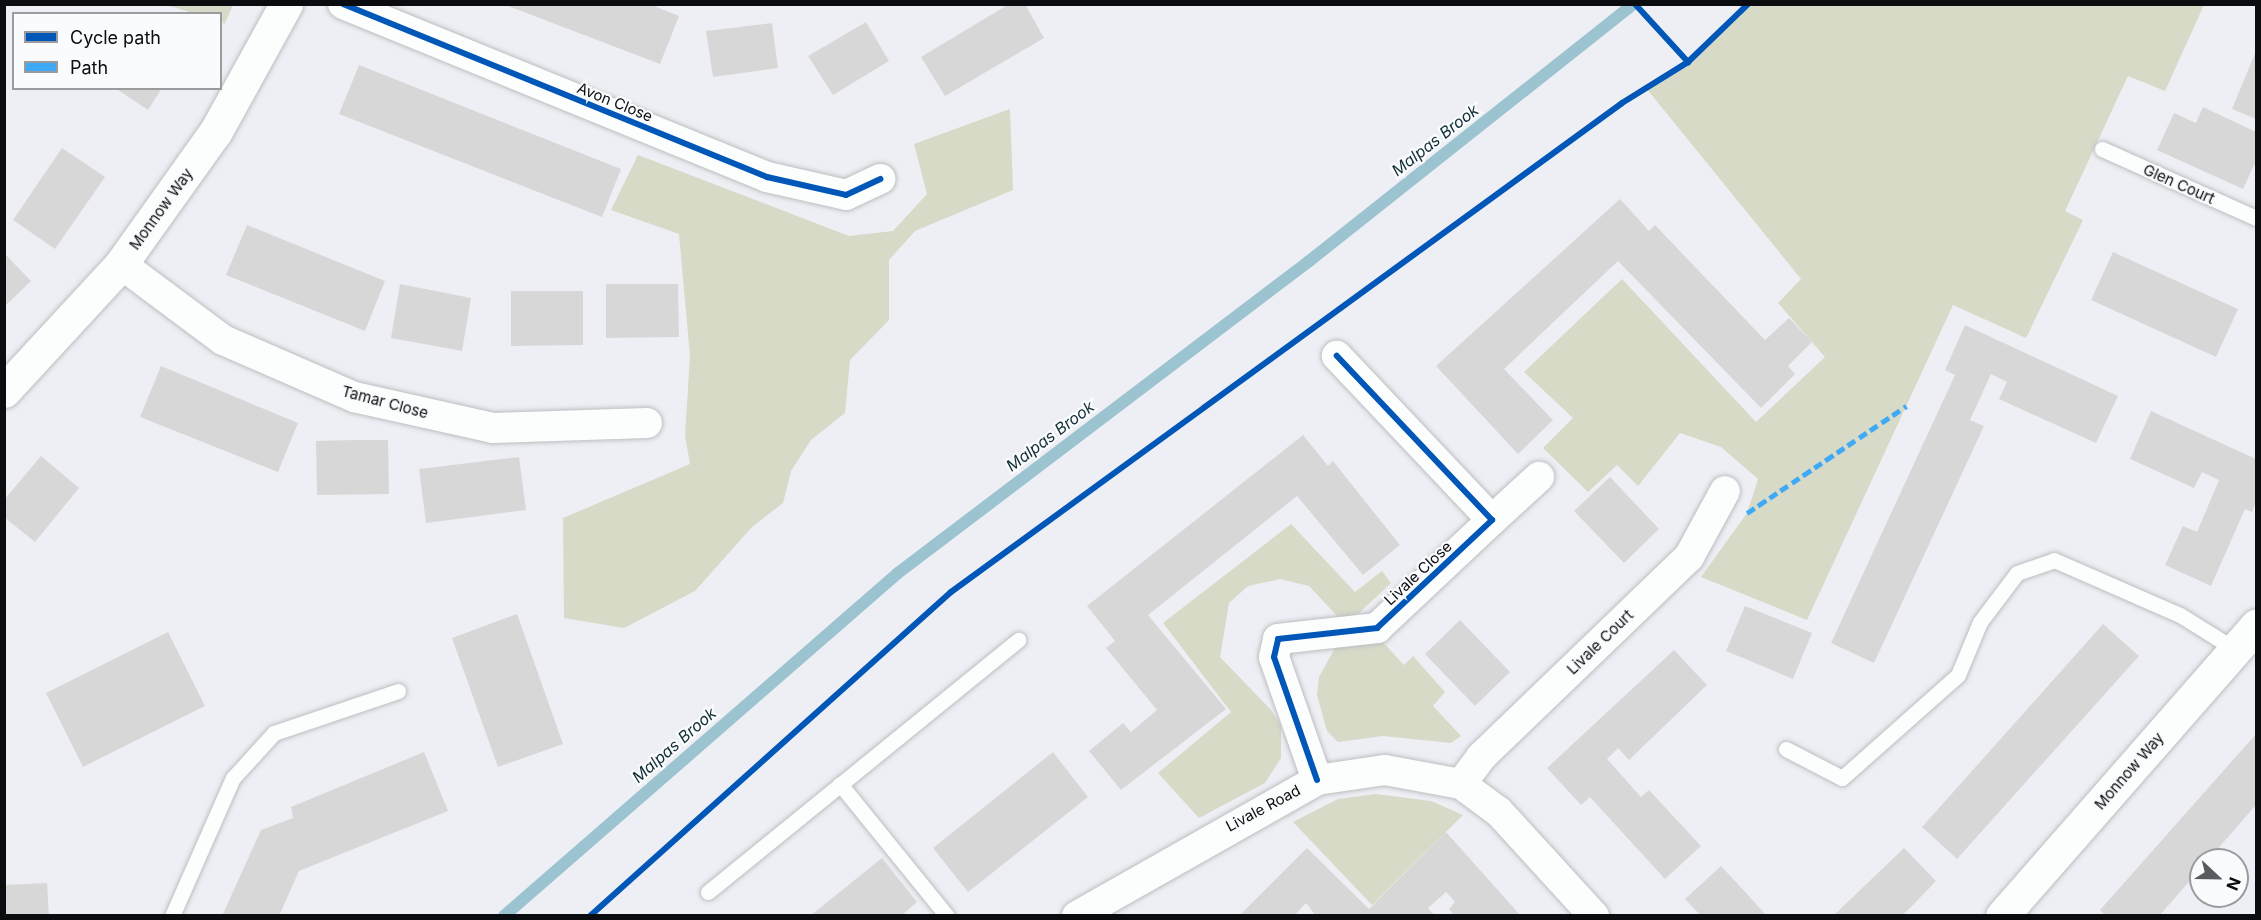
<!DOCTYPE html>
<style>
body{margin:0}
#map{position:relative;width:2261px;height:920px;overflow:hidden;background:#eeeff4;font-family:Inter,sans-serif}
div>[style]{position:absolute}
[style*='--x']{left:calc(var(--x)*1px);top:calc(var(--y)*1px);width:calc(var(--w)*1px);rotate:calc(var(--a)*1deg)}
.green>*{inset:0;background:#d6dac7}
.stream>*{height:12px;margin:-6px;padding:0 6px;transform-origin:6px;border-radius:6px;background:#9cc3d0}
.building>*{inset:0;background:#d8d7d8}
.roads{filter:drop-shadow(0 0 2px #bcbec1) drop-shadow(0 0 2px #bcbec1)}
.service>*{height:15px;margin:-7.5px;padding:0 7.5px;transform-origin:7.5px;border-radius:7.5px;background:#fcfdfd}
.minor>*{height:30px;margin:-15px;padding:0 15px;transform-origin:15px;border-radius:15px;background:#fcfdfd}
.tertiary>*{height:33px;margin:-16.5px;padding:0 16.5px;transform-origin:16.5px;border-radius:16.5px;background:#fcfdfd}
.quiet>*{height:4.5px;margin-top:-2.25px;transform-origin:0;background:repeating-linear-gradient(90deg,#3fa9f5 0 9px,transparent 0 13.5px)}
.cycleway>*{height:6px;margin:-3px;padding:0 3px;transform-origin:3px;border-radius:3px;background:#0057b8}
span{translate:-50% -50%;white-space:nowrap;text-align:center;line-height:1.15;-webkit-text-stroke:4.5px #fafbfd;paint-order:stroke}
.street-label{font-size:15px;color:#0b0c10}
.water-label{font-size:16px;color:#122e36;font-style:italic}
.frame{position:absolute;inset:0;border:6px solid #0b0c10;pointer-events:none}
.legend{position:absolute;left:12px;top:12px;width:210px;height:78px;box-sizing:border-box;background:#fafbfd;border:2px solid #9a9b9e;margin:0;padding:8px 10px;list-style:none;font-size:18px;color:#0b0c10}
.legend li{display:flex;align-items:center;gap:12px;height:30px}
.legend b{width:30px;border:2px solid #9a9b9e}
.north{position:absolute;left:2189px;top:848px;width:60px;height:60px;box-sizing:border-box;background:#fafbfd;border:2px solid #9a9b9e;border-radius:50%;rotate:112deg;font-size:16px;font-weight:700;line-height:24px;text-align:center;color:#0b0c10}
.north::after{content:'';display:block;margin:auto;width:21px;height:27px;background:#5a5b60;clip-path:polygon(50% 0,100% 100%,50% 72%,0 100%)}
</style>
<div id="map">
<div class="green">
<div style="clip-path:polygon(167px 5px,233px 5px,224px 25px,220px 14px,192px 13px)"></div>
<div style="clip-path:polygon(1748px 5px,2204px 5px,2165px 91px,2128px 76px,2065px 211px,2083px 220px,2026px 338px,1953px 305px,1807px 620px,1701px 577px,1747px 513px,1758px 479px,1721px 447px,1680px 433px,1638px 486px,1617px 465px,1588px 492px,1543px 448px,1573px 418px,1524px 372px,1622px 279px,1756px 422px,1825px 357px,1778px 303px,1801px 279px,1646px 88px,1688px 62px)"></div>
<div style="clip-path:polygon(1010px 109px,1013px 190px,915px 231px,889px 260px,889px 320px,850px 360px,845px 413px,811px 440px,791px 471px,783px 503px,752px 527px,695px 591px,624px 628px,564px 618px,563px 518px,690px 464px,685px 436px,690px 356px,679px 234px,611px 210px,638px 155px,849px 236px,893px 231px,927px 194px,914px 144px)"></div>
<div style="clip-path:polygon(1291px 524px,1355px 592px,1382px 571px,1391px 583px,1358px 614px,1339px 618px,1309px 586px,1280px 579px,1248px 586px,1229px 603px,1220px 657px,1271px 710px,1281px 726px,1281px 758px,1265px 783px,1199px 818px,1158px 773px,1231px 712px,1163px 623px)"></div>
<div style="clip-path:polygon(1349px 639px,1382px 641px,1404px 665px,1413px 656px,1445px 692px,1433px 706px,1461px 736px,1451px 743px,1383px 736px,1338px 742px,1327px 731px,1317px 695px,1319px 677px,1335px 648px)"></div>
<div style="clip-path:polygon(1376px 794px,1431px 801px,1463px 815px,1372px 905px,1293px 822px,1338px 799px)"></div>
</div>
<div class="stream">
<div style="--x:504;--y:916;--w:522;--a:-41.04"></div>
<div style="--x:898;--y:573;--w:515;--a:-37.18"></div>
<div style="--x:1308;--y:262;--w:416;--a:-38.4"></div>
</div>
<div class="building">
<div style="clip-path:polygon(503px 4px,649px 4px,679px 16px,660px 64px)"></div>
<div style="clip-path:polygon(1009px 4px,1025px 4px,1044px 38px,945px 96px,921px 57px)"></div>
<div style="clip-path:polygon(866px 22px,889px 61px,833px 95px,808px 56px)"></div>
<div style="clip-path:polygon(772px 23px,778px 68px,713px 77px,706px 31px)"></div>
<div style="clip-path:polygon(2256px 51px,2256px 119px,2232px 109px)"></div>
<div style="clip-path:polygon(359px 65px,621px 169px,602px 217px,339px 114px)"></div>
<div style="clip-path:polygon(115px 88px,162px 88px,148px 110px)"></div>
<div style="clip-path:polygon(2203px 107px,2256px 132px,2256px 161px,2243px 189px,2157px 150px,2174px 113px,2196px 123px)"></div>
<div style="clip-path:polygon(62px 148px,105px 177px,55px 249px,13px 220px)"></div>
<div style="clip-path:polygon(1620px 199px,1649px 231px,1655px 225px,1765px 340px,1789px 318px,1812px 342px,1788px 366px,1795px 374px,1761px 408px,1618px 261px,1504px 369px,1553px 420px,1518px 454px,1436px 366px)"></div>
<div style="clip-path:polygon(247px 225px,385px 281px,365px 331px,226px 275px)"></div>
<div style="clip-path:polygon(2113px 252px,2238px 309px,2216px 357px,2091px 300px)"></div>
<div style="clip-path:polygon(4px 253px,31px 281px,4px 307px)"></div>
<div style="clip-path:polygon(400px 284px,471px 298px,462px 351px,391px 338px)"></div>
<div style="clip-path:polygon(606px 284px,678px 284px,679px 337px,606px 338px)"></div>
<div style="clip-path:polygon(511px 291px,583px 291px,583px 345px,511px 346px)"></div>
<div style="clip-path:polygon(1965px 325px,2118px 396px,2096px 443px,1999px 399px,2007px 382px,1991px 374px,1970px 420px,1984px 426px,1874px 663px,1831px 643px,1955px 375px,1945px 370px)"></div>
<div style="clip-path:polygon(161px 366px,298px 423px,278px 472px,140px 417px)"></div>
<div style="clip-path:polygon(2151px 411px,2256px 459px,2256px 501px,2252px 512px,2245px 509px,2211px 586px,2165px 565px,2183px 526px,2197px 532px,2219px 480px,2202px 472px,2194px 488px,2130px 459px)"></div>
<div style="clip-path:polygon(1303px 435px,1328px 466px,1333px 461px,1400px 545px,1363px 575px,1297px 496px,1148px 615px,1226px 709px,1121px 790px,1089px 751px,1123px 723px,1131px 732px,1157px 710px,1106px 648px,1115px 641px,1087px 606px)"></div>
<div style="clip-path:polygon(353px 440px,388px 440px,389px 494px,317px 495px,316px 441px)"></div>
<div style="clip-path:polygon(41px 456px,79px 488px,35px 542px,4px 517px,4px 500px)"></div>
<div style="clip-path:polygon(519px 457px,526px 510px,426px 523px,419px 469px)"></div>
<div style="clip-path:polygon(1610px 477px,1659px 529px,1624px 563px,1574px 511px)"></div>
<div style="clip-path:polygon(1745px 606px,1812px 633px,1793px 679px,1726px 651px)"></div>
<div style="clip-path:polygon(517px 614px,563px 744px,498px 767px,452px 638px)"></div>
<div style="clip-path:polygon(1460px 620px,1510px 672px,1475px 706px,1425px 654px)"></div>
<div style="clip-path:polygon(2103px 624px,2139px 656px,1957px 859px,1922px 827px)"></div>
<div style="clip-path:polygon(168px 632px,205px 706px,83px 767px,46px 693px)"></div>
<div style="clip-path:polygon(1674px 650px,1707px 685px,1629px 760px,1618px 748px,1607px 759px,1641px 797px,1649px 790px,1701px 846px,1665px 879px,1590px 797px,1581px 805px,1547px 768px)"></div>
<div style="clip-path:polygon(2256px 734px,2256px 805px,2208px 860px,2201px 860px,2201px 868px,2159px 916px,2106px 916px,2100px 910px)"></div>
<div style="clip-path:polygon(424px 752px,448px 811px,299px 871px,279px 916px,222px 916px,261px 830px,293px 818px,291px 807px)"></div>
<div style="clip-path:polygon(1053px 752px,1088px 797px,968px 892px,933px 848px)"></div>
<div style="clip-path:polygon(1446px 832px,1521px 916px,1455px 916px,1449px 909px,1455px 902px,1446px 892px,1428px 908px,1435px 916px,1316px 916px,1306px 903px,1294px 916px,1239px 916px,1307px 848px,1369px 909px)"></div>
<div style="clip-path:polygon(1904px 848px,1936px 881px,1910px 908px,1901px 916px,1833px 916px)"></div>
<div style="clip-path:polygon(882px 858px,917px 902px,901px 916px,810px 916px)"></div>
<div style="clip-path:polygon(1721px 866px,1747px 894px,1767px 916px,1701px 916px,1685px 899px)"></div>
<div style="clip-path:polygon(47px 883px,49px 916px,4px 916px,4px 885px)"></div>
</div>
<div class="roads">
<div class="service">
<div style="--x:2102;--y:149;--w:169;--a:24.1"></div>
<div style="--x:1786;--y:749;--w:63;--a:27.4"></div>
<div style="--x:1842;--y:778;--w:155;--a:-41.6"></div>
<div style="--x:1958;--y:675;--w:57;--a:-67.5"></div>
<div style="--x:1980;--y:622;--w:61;--a:-52.9"></div>
<div style="--x:2017;--y:573;--w:39;--a:-19"></div>
<div style="--x:2054;--y:560;--w:137;--a:23.6"></div>
<div style="--x:2180;--y:615;--w:66;--a:32"></div>
<div style="--x:840;--y:784;--w:170;--a:51"></div>
<div style="--x:708;--y:892;--w:400;--a:-39.1"></div>
<div style="--x:172;--y:916;--w:151;--a:-66.2"></div>
<div style="--x:233;--y:778;--w:61;--a:-47.7"></div>
<div style="--x:274;--y:733;--w:131;--a:-18.7"></div>
</div>
<div class="minor">
<div style="--x:343;--y:4;--w:458;--a:22.2"></div>
<div style="--x:767;--y:177;--w:81;--a:12.8"></div>
<div style="--x:846;--y:195;--w:38;--a:-25"></div>
<div style="--x:121;--y:264;--w:127;--a:36.7"></div>
<div style="--x:223;--y:340;--w:143;--a:23.5"></div>
<div style="--x:354;--y:397;--w:142;--a:12.6"></div>
<div style="--x:493;--y:428;--w:154;--a:-1.9"></div>
<div style="--x:1492;--y:520;--w:64;--a:-42.5"></div>
<div style="--x:1317;--y:780;--w:130;--a:-109.3"></div>
<div style="--x:1274;--y:657;--w:18;--a:-77"></div>
<div style="--x:1278;--y:639;--w:100;--a:-6.3"></div>
<div style="--x:1377;--y:628;--w:158;--a:-43.2"></div>
<div style="--x:1492;--y:520;--w:226;--a:-133.4"></div>
<div style="--x:1461;--y:784;--w:34;--a:-53"></div>
<div style="--x:1481;--y:757;--w:289;--a:-43.9"></div>
<div style="--x:1689;--y:557;--w:75;--a:-61.4"></div>
<div style="--x:1077;--y:916;--w:276;--a:-29.5"></div>
<div style="--x:1317;--y:780;--w:69;--a:-8.4"></div>
<div style="--x:1385;--y:770;--w:77;--a:10.4"></div>
<div style="--x:1461;--y:784;--w:47;--a:36.4"></div>
<div style="--x:1499;--y:812;--w:141;--a:47.6"></div>
</div>
<div class="tertiary">
<div style="--x:4;--y:391;--w:173;--a:-47.3"></div>
<div style="--x:121;--y:264;--w:163;--a:-54.5"></div>
<div style="--x:216;--y:131;--w:145;--a:-61.1"></div>
<div style="--x:2002;--y:916;--w:386;--a:-48.8"></div>
</div>
</div>
<div class="quiet">
<div style="--x:1747;--y:513;--w:192;--a:-33.9"></div>
</div>
<div class="cycleway">
<div style="--x:343;--y:4;--w:458;--a:22.2"></div>
<div style="--x:767;--y:177;--w:81;--a:12.8"></div>
<div style="--x:846;--y:195;--w:38;--a:-25"></div>
<div style="--x:1635;--y:4;--w:79;--a:47.6"></div>
<div style="--x:1317;--y:780;--w:130;--a:-109.3"></div>
<div style="--x:1274;--y:657;--w:18;--a:-77"></div>
<div style="--x:1278;--y:639;--w:100;--a:-6.3"></div>
<div style="--x:1377;--y:628;--w:158;--a:-43.2"></div>
<div style="--x:1492;--y:520;--w:226;--a:-133.4"></div>
<div style="--x:590;--y:916;--w:485;--a:-41.9"></div>
<div style="--x:951;--y:592;--w:830;--a:-36.08"></div>
<div style="--x:1622;--y:103;--w:78;--a:-31.8"></div>
<div style="--x:1688;--y:62;--w:83;--a:-44"></div>
</div>
<div class="street-label">
<span style="left:615px;top:102px;rotate:22deg">Avon Close</span>
<span style="left:2179px;top:184px;rotate:24deg">Glen Court</span>
<span style="left:161px;top:209px;rotate:-54deg">Monnow Way</span>
<span style="left:385px;top:402px;rotate:15deg">Tamar Close</span>
<span style="left:1418px;top:573px;rotate:-43deg">Livale Close</span>
<span style="left:1600px;top:642px;rotate:-44deg">Livale Court</span>
<span style="left:2129px;top:771px;rotate:-49deg">Monnow Way</span>
<span style="left:1263px;top:808px;rotate:-28deg">Livale Road</span>
</div>
<div class="water-label">
<span style="left:1435px;top:140px;rotate:-38deg">Malpas Brook</span>
<span style="left:1050px;top:436px;rotate:-37deg">Malpas Brook</span>
<span style="left:674px;top:745px;rotate:-41deg">Malpas Brook</span>
</div>
<div class="frame"></div>
<ul class="legend">
<li><b style="height:8px;background:#0057b8"></b>Cycle path</li>
<li><b style="height:8px;background:#3fa9f5"></b>Path</li>
</ul>
<div class="north">N</div>
</div>
